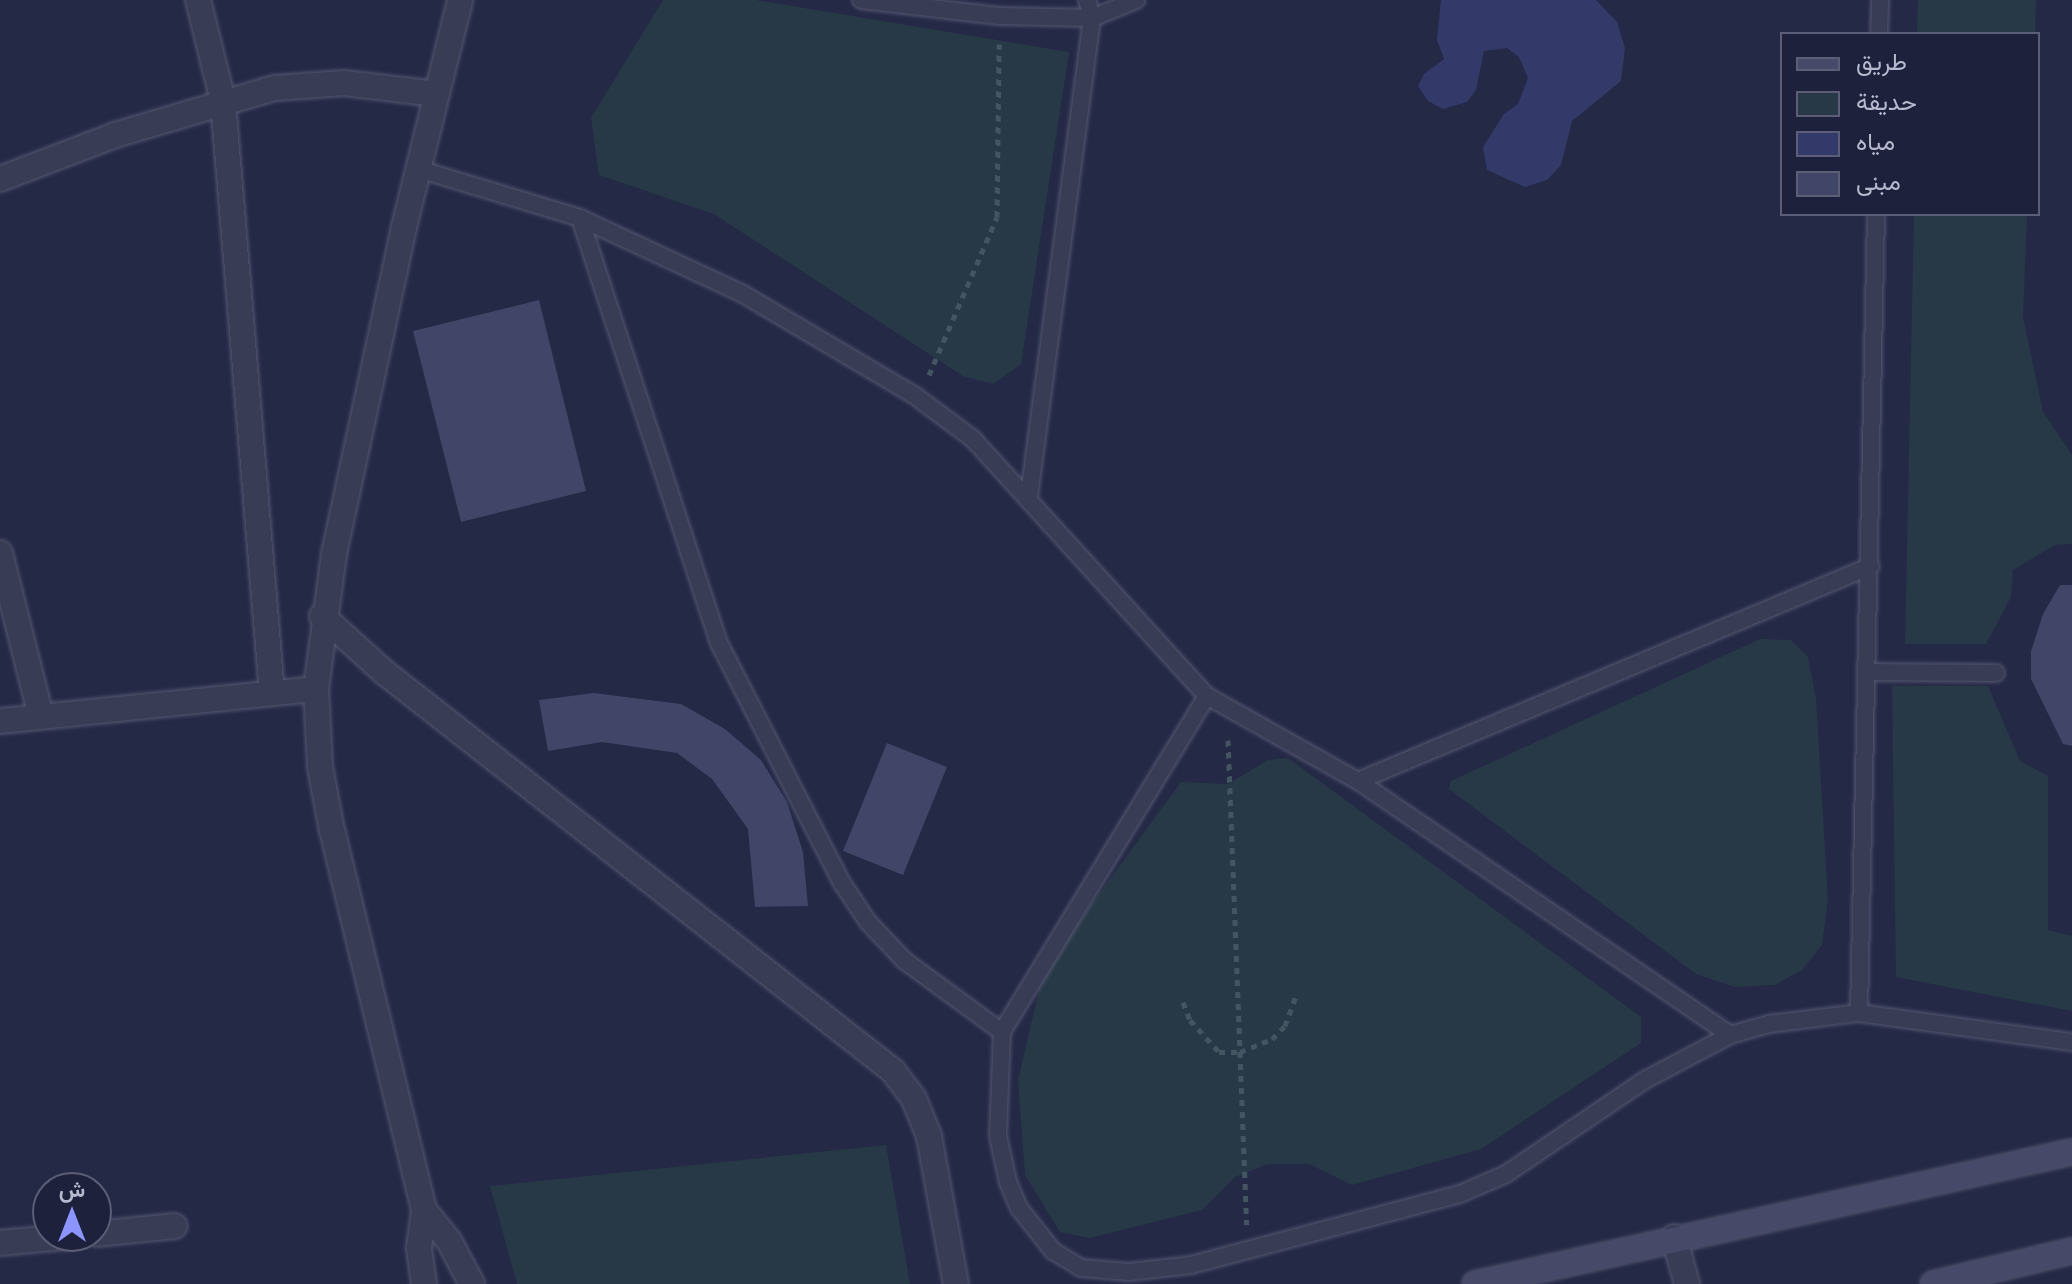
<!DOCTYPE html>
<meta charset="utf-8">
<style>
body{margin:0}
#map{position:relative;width:2072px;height:1284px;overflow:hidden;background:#242946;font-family:Roboto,Vazirmatn,sans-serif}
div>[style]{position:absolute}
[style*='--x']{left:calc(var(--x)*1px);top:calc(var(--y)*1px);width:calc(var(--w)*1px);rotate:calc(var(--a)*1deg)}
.green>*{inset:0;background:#273947}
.water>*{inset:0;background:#333a6a}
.building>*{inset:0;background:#414567}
.path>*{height:5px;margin-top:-2.5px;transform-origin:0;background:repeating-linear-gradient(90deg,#425561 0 6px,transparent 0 12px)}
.roads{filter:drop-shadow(0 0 2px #555770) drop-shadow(0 0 2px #555770)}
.service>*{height:16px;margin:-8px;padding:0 8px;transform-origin:8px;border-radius:8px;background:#393c55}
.minor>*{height:24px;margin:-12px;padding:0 12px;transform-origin:12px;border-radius:12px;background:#393c55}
.tertiary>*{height:24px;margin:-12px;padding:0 12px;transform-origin:12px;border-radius:12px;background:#393c55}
.secondary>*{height:24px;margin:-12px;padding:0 12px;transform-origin:12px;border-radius:12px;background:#474969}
span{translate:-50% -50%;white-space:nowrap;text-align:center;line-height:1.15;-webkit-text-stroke:6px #1e213b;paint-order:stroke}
.legend{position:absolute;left:1780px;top:32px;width:260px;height:184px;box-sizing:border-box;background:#1e213b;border:2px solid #5b5e76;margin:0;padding:10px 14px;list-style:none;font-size:24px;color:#b7b9cf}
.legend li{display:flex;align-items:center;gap:16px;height:40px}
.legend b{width:40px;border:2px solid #5b5e76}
.north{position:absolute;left:32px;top:1172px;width:80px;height:80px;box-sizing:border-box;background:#1e213b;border:2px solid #5b5e76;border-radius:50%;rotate:0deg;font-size:22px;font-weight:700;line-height:32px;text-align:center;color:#b7b9cf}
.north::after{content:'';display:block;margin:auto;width:28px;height:36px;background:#8c95ff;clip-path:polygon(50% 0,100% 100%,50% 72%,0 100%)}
</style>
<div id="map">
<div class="green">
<div style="clip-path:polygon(663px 0,756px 0,1069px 52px,1021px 364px,993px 384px,963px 376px,714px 214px,599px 175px,591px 118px)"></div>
<div style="clip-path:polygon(1918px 0,2036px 0,2035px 34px,1917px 34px)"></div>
<div style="clip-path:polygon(1914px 214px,2027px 214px,2023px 317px,2043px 412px,2072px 455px,2072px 544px,2055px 545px,2013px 570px,2011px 597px,1986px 644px,1905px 644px)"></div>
<div style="clip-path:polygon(1760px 639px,1791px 640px,1808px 657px,1816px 699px,1828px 900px,1822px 945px,1802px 970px,1775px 985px,1735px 987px,1696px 974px,1449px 789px,1451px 781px)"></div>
<div style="clip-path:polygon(1892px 686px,1988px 686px,2020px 761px,2048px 776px,2048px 930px,2072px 936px,2072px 1011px,1896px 977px)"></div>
<div style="clip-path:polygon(1288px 758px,1641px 1017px,1641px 1043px,1481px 1149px,1352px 1185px,1309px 1164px,1268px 1164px,1235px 1177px,1202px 1210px,1090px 1238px,1060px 1232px,1025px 1175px,1018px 1080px,1044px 969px,1181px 782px,1228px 784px,1268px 760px)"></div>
<div style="clip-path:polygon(886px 1145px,910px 1284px,517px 1284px,490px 1186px)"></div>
</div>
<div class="water">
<div style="clip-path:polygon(1441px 0,1596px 0,1617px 22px,1625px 48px,1621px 81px,1572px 121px,1561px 165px,1547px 180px,1525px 187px,1487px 170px,1483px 147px,1504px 114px,1518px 104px,1528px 78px,1519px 57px,1507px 48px,1484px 51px,1476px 90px,1467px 102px,1443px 109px,1428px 101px,1418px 86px,1424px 74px,1444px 59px,1437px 40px)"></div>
</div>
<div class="building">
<div style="clip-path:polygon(539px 300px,586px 491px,461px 522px,413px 331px)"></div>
<div style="clip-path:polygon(2060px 585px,2072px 585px,2072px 746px,2063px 744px,2031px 679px,2031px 651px,2043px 614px)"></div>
<div style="clip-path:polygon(594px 693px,681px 704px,725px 729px,761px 760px,787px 802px,803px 852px,808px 906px,755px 907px,748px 829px,712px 779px,677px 753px,602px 742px,548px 751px,539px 700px)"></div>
<div style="clip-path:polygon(887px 743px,947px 767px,903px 875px,843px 851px)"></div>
</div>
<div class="path">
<div style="--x:929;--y:375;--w:172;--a:-66.7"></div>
<div style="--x:997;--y:217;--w:173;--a:-89.3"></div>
<div style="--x:1228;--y:740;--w:485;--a:87.8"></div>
<div style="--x:1183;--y:1002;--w:19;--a:69"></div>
<div style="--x:1190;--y:1020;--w:43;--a:47.8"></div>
<div style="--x:1219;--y:1052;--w:21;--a:0"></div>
<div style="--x:1240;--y:1052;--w:35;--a:-22"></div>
<div style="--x:1272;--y:1039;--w:18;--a:-45"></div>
<div style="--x:1285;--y:1026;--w:35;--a:-70"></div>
</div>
<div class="roads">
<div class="service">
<div style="--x:861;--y:0;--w:139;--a:6.6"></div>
<div style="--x:999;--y:16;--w:93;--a:1.2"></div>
<div style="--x:1092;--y:18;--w:483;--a:97.5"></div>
<div style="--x:1087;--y:0;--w:19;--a:74"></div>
<div style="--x:1092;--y:18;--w:48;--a:-22.2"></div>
<div style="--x:1879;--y:34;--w:34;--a:-88"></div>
<div style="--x:418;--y:169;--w:169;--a:16.8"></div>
<div style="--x:580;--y:218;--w:180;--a:25"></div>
<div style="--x:743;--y:294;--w:199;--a:30.6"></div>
<div style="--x:914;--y:395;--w:74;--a:36.7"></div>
<div style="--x:973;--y:439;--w:348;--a:47.7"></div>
<div style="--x:1207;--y:696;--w:173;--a:29.4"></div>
<div style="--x:1358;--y:781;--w:450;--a:34.3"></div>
<div style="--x:580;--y:218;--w:447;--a:71.9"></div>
<div style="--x:719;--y:643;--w:270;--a:62.9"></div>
<div style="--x:842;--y:883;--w:47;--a:56.3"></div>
<div style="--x:868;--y:922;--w:54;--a:46.5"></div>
<div style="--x:905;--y:961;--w:120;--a:36.2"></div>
<div style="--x:1867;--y:672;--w:129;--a:0.4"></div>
<div style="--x:1207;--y:696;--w:394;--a:121.4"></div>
<div style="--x:1002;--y:1032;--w:104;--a:92.2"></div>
<div style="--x:998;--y:1136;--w:47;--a:77.7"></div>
<div style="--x:1008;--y:1182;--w:28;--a:67"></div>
<div style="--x:1019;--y:1208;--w:55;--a:51.7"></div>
<div style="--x:1053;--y:1251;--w:33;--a:31"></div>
<div style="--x:1081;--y:1268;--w:48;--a:4.8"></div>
<div style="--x:1129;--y:1272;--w:62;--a:-6.4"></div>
<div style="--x:1191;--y:1265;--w:278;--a:-14.8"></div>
<div style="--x:1460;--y:1194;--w:50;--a:-23.5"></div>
<div style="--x:1506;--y:1174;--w:168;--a:-34.1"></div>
<div style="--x:1645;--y:1080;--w:96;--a:-27.9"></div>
<div style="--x:1730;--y:1035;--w:41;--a:-15.8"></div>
<div style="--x:1769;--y:1024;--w:91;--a:-7"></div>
<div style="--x:1859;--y:1013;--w:215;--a:7.8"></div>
<div style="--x:1358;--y:781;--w:556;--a:-22.74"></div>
<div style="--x:1859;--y:1013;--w:799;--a:-88.78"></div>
</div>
<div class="minor">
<div style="--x:198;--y:0;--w:104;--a:76.1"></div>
<div style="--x:223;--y:101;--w:594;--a:85.27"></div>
<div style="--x:0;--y:179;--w:123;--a:-20.9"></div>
<div style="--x:115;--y:135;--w:167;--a:-16.4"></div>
<div style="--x:275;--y:88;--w:69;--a:-4.1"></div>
<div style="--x:344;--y:83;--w:93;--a:6.8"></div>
<div style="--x:0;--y:553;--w:168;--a:75.9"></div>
<div style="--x:322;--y:616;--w:84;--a:42.1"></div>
<div style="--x:384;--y:672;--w:647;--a:38.09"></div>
<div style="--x:893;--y:1071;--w:35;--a:53"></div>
<div style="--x:914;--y:1099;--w:40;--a:68"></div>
<div style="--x:929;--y:1136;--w:150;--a:79.7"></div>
<div style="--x:0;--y:721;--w:318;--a:-5.8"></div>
<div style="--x:96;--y:1234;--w:79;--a:-5.8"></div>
<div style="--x:1674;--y:1237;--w:49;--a:74.5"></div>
<div style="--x:0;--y:1243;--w:75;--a:-5.3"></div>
</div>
<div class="tertiary">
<div style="--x:424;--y:1210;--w:40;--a:51"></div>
<div style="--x:449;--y:1241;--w:49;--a:61.9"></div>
<div style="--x:424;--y:1284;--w:37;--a:-98"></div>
<div style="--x:419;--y:1247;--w:37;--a:-82"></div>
<div style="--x:424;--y:1210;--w:390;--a:-103.6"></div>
<div style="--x:332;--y:831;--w:65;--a:-100.6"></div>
<div style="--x:320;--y:767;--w:78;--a:-92.9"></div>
<div style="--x:316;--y:689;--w:136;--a:-82.4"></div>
<div style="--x:334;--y:554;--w:334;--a:-77.9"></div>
<div style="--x:404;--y:227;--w:234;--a:-76.1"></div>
</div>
<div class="secondary">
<div style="--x:1475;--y:1284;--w:611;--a:-12.47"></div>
<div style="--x:1933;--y:1284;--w:143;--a:-13.4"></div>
</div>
</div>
<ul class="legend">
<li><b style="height:10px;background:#474969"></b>طريق</li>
<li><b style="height:22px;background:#273947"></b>حديقة</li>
<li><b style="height:22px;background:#333a6a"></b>مياه</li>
<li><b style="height:22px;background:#414567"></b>مبنى</li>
</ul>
<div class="north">ش</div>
</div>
